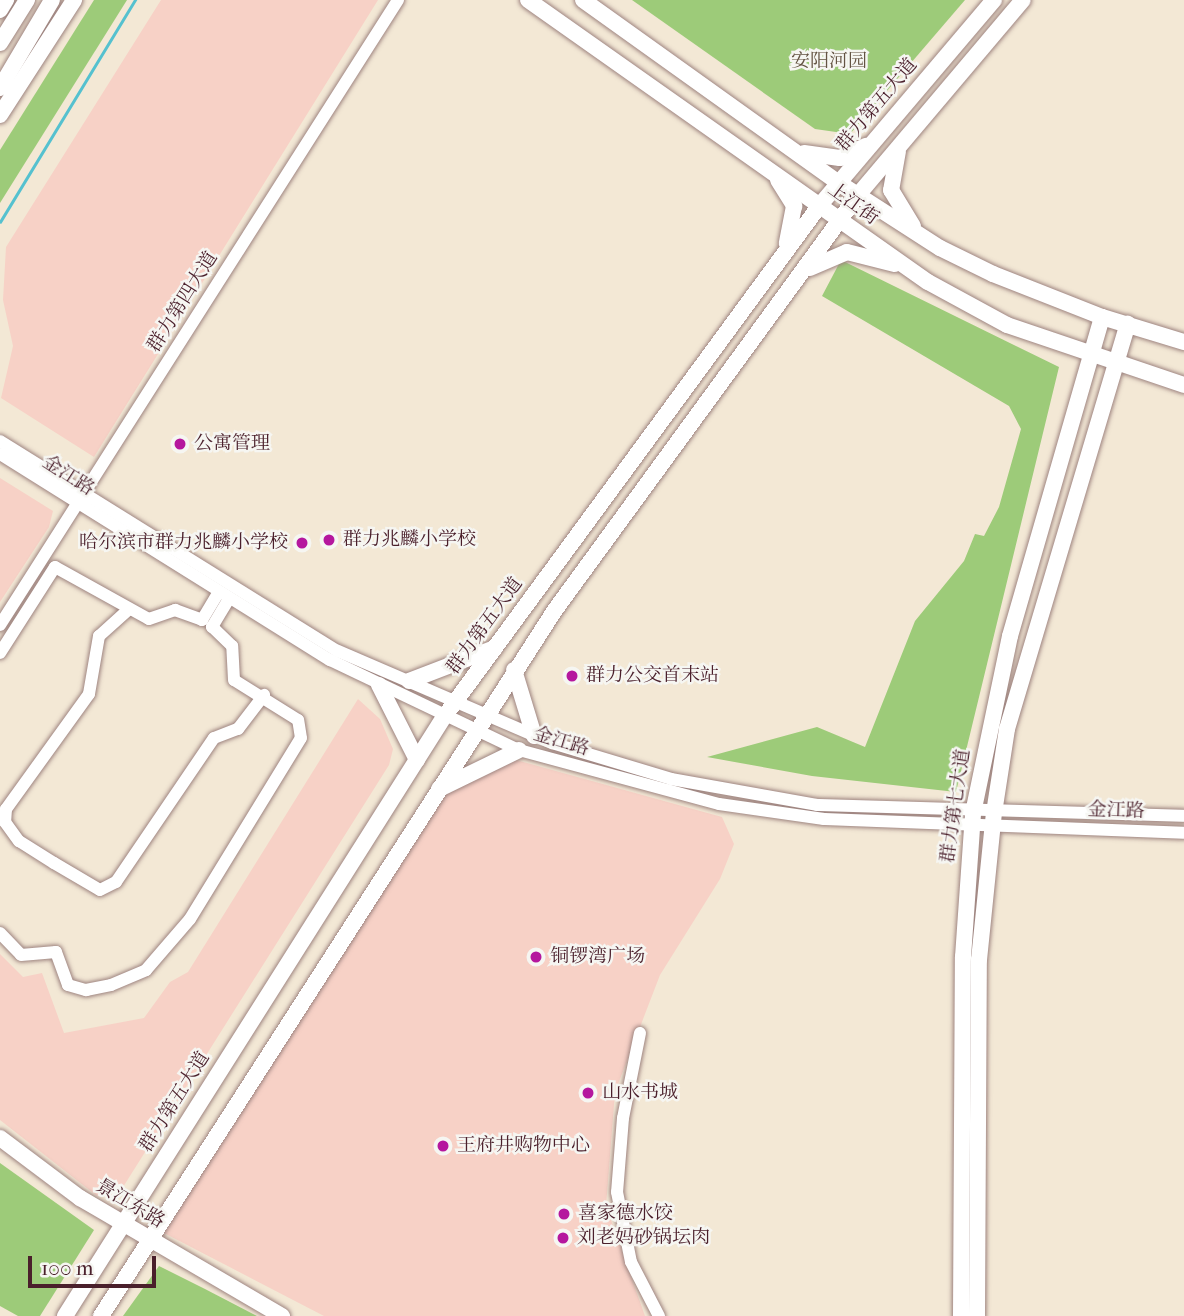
<!DOCTYPE html>
<meta charset="utf-8">
<style>
body{margin:0}
#map{position:relative;width:1184px;height:1316px;overflow:hidden;background:#f3e8d5;font-family:"IM FELL French Canon","Noto Serif SC",serif}
div>[style]{position:absolute}
[style*='--x']{left:calc(var(--x)*1px);top:calc(var(--y)*1px);width:calc(var(--w)*1px);rotate:calc(var(--a)*1deg)}
.built>*{inset:0;background:#f7d1c6}
.green>*{inset:0;background:#9dcb79}
.stream>*{height:2.5px;margin:-1.25px;padding:0 1.25px;transform-origin:1.25px;border-radius:1.25px;background:#55c1cf}
.roads{filter:drop-shadow(0 0 2px #9e8480) drop-shadow(0 0 2px #9e8480)}
.minor>*{height:12px;margin:-6px;padding:0 6px;transform-origin:6px;border-radius:6px;background:#fff}
.major>*{height:16px;margin:-8px;padding:0 8px;transform-origin:8px;border-radius:8px;background:#fff}
.dots>*{width:19px;height:19px;translate:-50% -50%;box-sizing:border-box;border:4px solid #f6f6f2;border-radius:50%}
span{translate:-50% -50%;white-space:nowrap;text-align:center;line-height:1.15;-webkit-text-stroke:5px #f6f6f2;paint-order:stroke}
.park-label{font-size:19px;color:#635342}
.street-label{font-size:19px;color:#4a1f2b}
.poi-label{font-size:19px;color:#4a1f2b}
.left{translate:0 -50%;text-align:left}
.right{translate:-100% -50%;text-align:right}
.scale{position:absolute;left:28px;top:1256px;width:128px;height:32px;box-sizing:border-box;border:4px solid #4a1f2b;border-top:0;padding-left:9px;font-size:21px;line-height:24px;white-space:nowrap;color:#4a1f2b;-webkit-text-stroke:5px #f6f6f2;paint-order:stroke}
</style>
<div id="map">
<div class="built">
<div style="clip-path:polygon(161px 0,378px 0,94px 457px,1px 398px,13px 346px,3px 300px,6px 247px)"></div>
<div style="clip-path:polygon(0 478px,53px 511px,49px 527px,0 602px)"></div>
<div style="clip-path:polygon(358px 699px,380px 719px,393px 749px,389px 765px,118px 1195px,97px 1196px,0 1120px,0 954px,23px 977px,42px 973px,64px 1033px,144px 1018px,170px 982px,188px 972px)"></div>
<div style="clip-path:polygon(516px 760px,722px 817px,734px 844px,720px 879px,660px 975px,615px 1092px,606px 1206px,645px 1316px,324px 1316px,164px 1233px,445px 793px)"></div>
</div>
<div class="green">
<div style="clip-path:polygon(94px 0,127px 0,0 203px,0 150px)"></div>
<div style="clip-path:polygon(632px 0,965px 0,850px 134px,815px 129px)"></div>
<div style="clip-path:polygon(841px 260px,1059px 367px,956px 792px,812px 776px,707px 757px,817px 727px,865px 747px,915px 621px,964px 561px,975px 534px,984px 536px,999px 507px,1021px 429px,1009px 406px,822px 296px)"></div>
<div style="clip-path:polygon(0 1163px,94px 1230px,40px 1316px,18px 1316px,0 1306px)"></div>
<div style="clip-path:polygon(159px 1266px,205px 1289px,257px 1316px,123px 1316px)"></div>
</div>
<div class="stream">
<div style="--x:0;--y:222;--w:260;--a:-58.7"></div>
</div>
<div class="roads">
<div class="minor">
<div style="--x:0;--y:441;--w:398;--a:31.9"></div>
<div style="--x:338;--y:651;--w:233;--a:23.3"></div>
<div style="--x:552;--y:743;--w:124;--a:16.8"></div>
<div style="--x:671;--y:779;--w:148;--a:10.1"></div>
<div style="--x:817;--y:805;--w:367;--a:1.7"></div>
<div style="--x:0;--y:454;--w:389;--a:32"></div>
<div style="--x:330;--y:660;--w:209;--a:25.5"></div>
<div style="--x:519;--y:750;--w:207;--a:15.1"></div>
<div style="--x:719;--y:804;--w:106;--a:8.1"></div>
<div style="--x:824;--y:819;--w:360;--a:2.2"></div>
<div style="--x:128;--y:610;--w:39;--a:138"></div>
<div style="--x:99;--y:636;--w:59;--a:99.8"></div>
<div style="--x:89;--y:694;--w:142;--a:125.8"></div>
<div style="--x:6;--y:809;--w:13;--a:94"></div>
<div style="--x:5;--y:822;--w:24;--a:54"></div>
<div style="--x:19;--y:841;--w:41;--a:32.2"></div>
<div style="--x:54;--y:863;--w:53;--a:30.4"></div>
<div style="--x:100;--y:890;--w:18;--a:-27"></div>
<div style="--x:116;--y:882;--w:174;--a:-55.8"></div>
<div style="--x:214;--y:738;--w:26;--a:-21"></div>
<div style="--x:238;--y:729;--w:43;--a:-52.6"></div>
<div style="--x:0;--y:625;--w:741;--a:-57.51"></div>
<div style="--x:0;--y:653;--w:102;--a:-57.4"></div>
<div style="--x:55;--y:567;--w:107;--a:29"></div>
<div style="--x:149;--y:619;--w:28;--a:-19"></div>
<div style="--x:175;--y:610;--w:29;--a:20"></div>
<div style="--x:202;--y:620;--w:31;--a:-59"></div>
<div style="--x:0;--y:933;--w:30;--a:46"></div>
<div style="--x:21;--y:955;--w:35;--a:-5"></div>
<div style="--x:56;--y:952;--w:35;--a:70"></div>
<div style="--x:68;--y:985;--w:19;--a:16"></div>
<div style="--x:86;--y:990;--w:25;--a:-11"></div>
<div style="--x:111;--y:985;--w:38;--a:-23"></div>
<div style="--x:146;--y:970;--w:67;--a:-49.2"></div>
<div style="--x:190;--y:919;--w:212;--a:-58.5"></div>
<div style="--x:301;--y:738;--w:18;--a:-99"></div>
<div style="--x:298;--y:720;--w:75;--a:-148"></div>
<div style="--x:234;--y:680;--w:34;--a:-93"></div>
<div style="--x:232;--y:646;--w:28;--a:-136"></div>
<div style="--x:212;--y:627;--w:33;--a:-59"></div>
<div style="--x:640;--y:1033;--w:87;--a:101.3"></div>
<div style="--x:623;--y:1118;--w:74;--a:94.6"></div>
<div style="--x:617;--y:1192;--w:71;--a:78.7"></div>
<div style="--x:631;--y:1262;--w:61;--a:62.6"></div>
</div>
<div class="major">
<div style="--x:528;--y:0;--w:489;--a:35.2"></div>
<div style="--x:928;--y:282;--w:90;--a:28.6"></div>
<div style="--x:1007;--y:325;--w:187;--a:18.7"></div>
<div style="--x:583;--y:0;--w:315;--a:35.6"></div>
<div style="--x:839;--y:183;--w:120;--a:32.8"></div>
<div style="--x:940;--y:248;--w:59;--a:26.1"></div>
<div style="--x:993;--y:274;--w:117;--a:21.5"></div>
<div style="--x:1102;--y:317;--w:86;--a:17"></div>
<div style="--x:0;--y:10;--w:12;--a:-59"></div>
<div style="--x:0;--y:43;--w:51;--a:-57.9"></div>
<div style="--x:0;--y:88;--w:102;--a:-59.4"></div>
<div style="--x:0;--y:115;--w:137;--a:-57.2"></div>
<div style="--x:898;--y:151;--w:40;--a:100"></div>
<div style="--x:891;--y:190;--w:42;--a:58.6"></div>
<div style="--x:804;--y:153;--w:36;--a:8"></div>
<div style="--x:840;--y:158;--w:29;--a:-25"></div>
<div style="--x:778;--y:180;--w:31;--a:58"></div>
<div style="--x:794;--y:206;--w:38;--a:101"></div>
<div style="--x:810;--y:268;--w:40;--a:-23.4"></div>
<div style="--x:847;--y:252;--w:49;--a:14.3"></div>
<div style="--x:514;--y:670;--w:69;--a:73.1"></div>
<div style="--x:409;--y:681;--w:92;--a:-21"></div>
<div style="--x:379;--y:685;--w:84;--a:63.1"></div>
<div style="--x:439;--y:789;--w:89;--a:-26"></div>
<div style="--x:0;--y:1138;--w:100;--a:36.9"></div>
<div style="--x:80;--y:1198;--w:234;--a:30.3"></div>
<div style="--x:65;--y:1316;--w:709;--a:-57.68"></div>
<div style="--x:444;--y:717;--w:635;--a:-53.71"></div>
<div style="--x:820;--y:205;--w:269;--a:-49.7"></div>
<div style="--x:101;--y:1316;--w:839;--a:-57.26"></div>
<div style="--x:555;--y:610;--w:514;--a:-53.87"></div>
<div style="--x:858;--y:195;--w:255;--a:-49.8"></div>
<div style="--x:961;--y:1316;--w:359;--a:-89.7"></div>
<div style="--x:963;--y:957;--w:144;--a:-86"></div>
<div style="--x:973;--y:813;--w:181;--a:-78.2"></div>
<div style="--x:1010;--y:636;--w:332;--a:-73.9"></div>
<div style="--x:977;--y:1316;--w:356;--a:-89.7"></div>
<div style="--x:979;--y:960;--w:148;--a:-84.2"></div>
<div style="--x:994;--y:813;--w:85;--a:-81.2"></div>
<div style="--x:1007;--y:729;--w:423;--a:-73.4"></div>
</div>
</div>
<div class="dots">
<div style="left:180px;top:444px;background:#b5179e"></div>
<div style="left:329px;top:540px;background:#b5179e"></div>
<div style="left:302px;top:543px;background:#b5179e"></div>
<div style="left:572px;top:676px;background:#b5179e"></div>
<div style="left:536px;top:957px;background:#b5179e"></div>
<div style="left:588px;top:1093px;background:#b5179e"></div>
<div style="left:443px;top:1146px;background:#b5179e"></div>
<div style="left:564px;top:1214px;background:#b5179e"></div>
<div style="left:563px;top:1238px;background:#b5179e"></div>
</div>
<div class="park-label">
<span style="left:829px;top:62px">安阳河园</span>
</div>
<div class="street-label">
<span style="left:877px;top:105px;rotate:-50deg">群力第五大道</span>
<span style="left:853px;top:204px;rotate:36deg">上江街</span>
<span style="left:183px;top:302px;rotate:-58deg">群力第四大道</span>
<span style="left:68px;top:476px;rotate:33deg">金江路</span>
<span style="left:485px;top:626px;rotate:-54deg">群力第五大道</span>
<span style="left:561px;top:742px;rotate:17deg">金江路</span>
<span style="left:956px;top:806px;rotate:-82deg">群力第七大道</span>
<span style="left:1116px;top:811px;rotate:2deg">金江路</span>
<span style="left:175px;top:1102px;rotate:-58deg">群力第五大道</span>
<span style="left:130px;top:1204px;rotate:31deg">景江东路</span>
</div>
<div class="poi-label">
<span class="left" style="left:194px;top:444px">公寓管理</span>
<span class="left" style="left:343px;top:540px">群力兆麟小学校</span>
<span class="right" style="left:288px;top:543px">哈尔滨市群力兆麟小学校</span>
<span class="left" style="left:586px;top:676px">群力公交首末站</span>
<span class="left" style="left:550px;top:957px">铜锣湾广场</span>
<span class="left" style="left:602px;top:1093px">山水书城</span>
<span class="left" style="left:457px;top:1146px">王府井购物中心</span>
<span class="left" style="left:578px;top:1214px">喜家德水饺</span>
<span class="left" style="left:577px;top:1238px">刘老妈砂锅坛肉</span>
</div>
<div class="scale">100 m</div>
</div>
